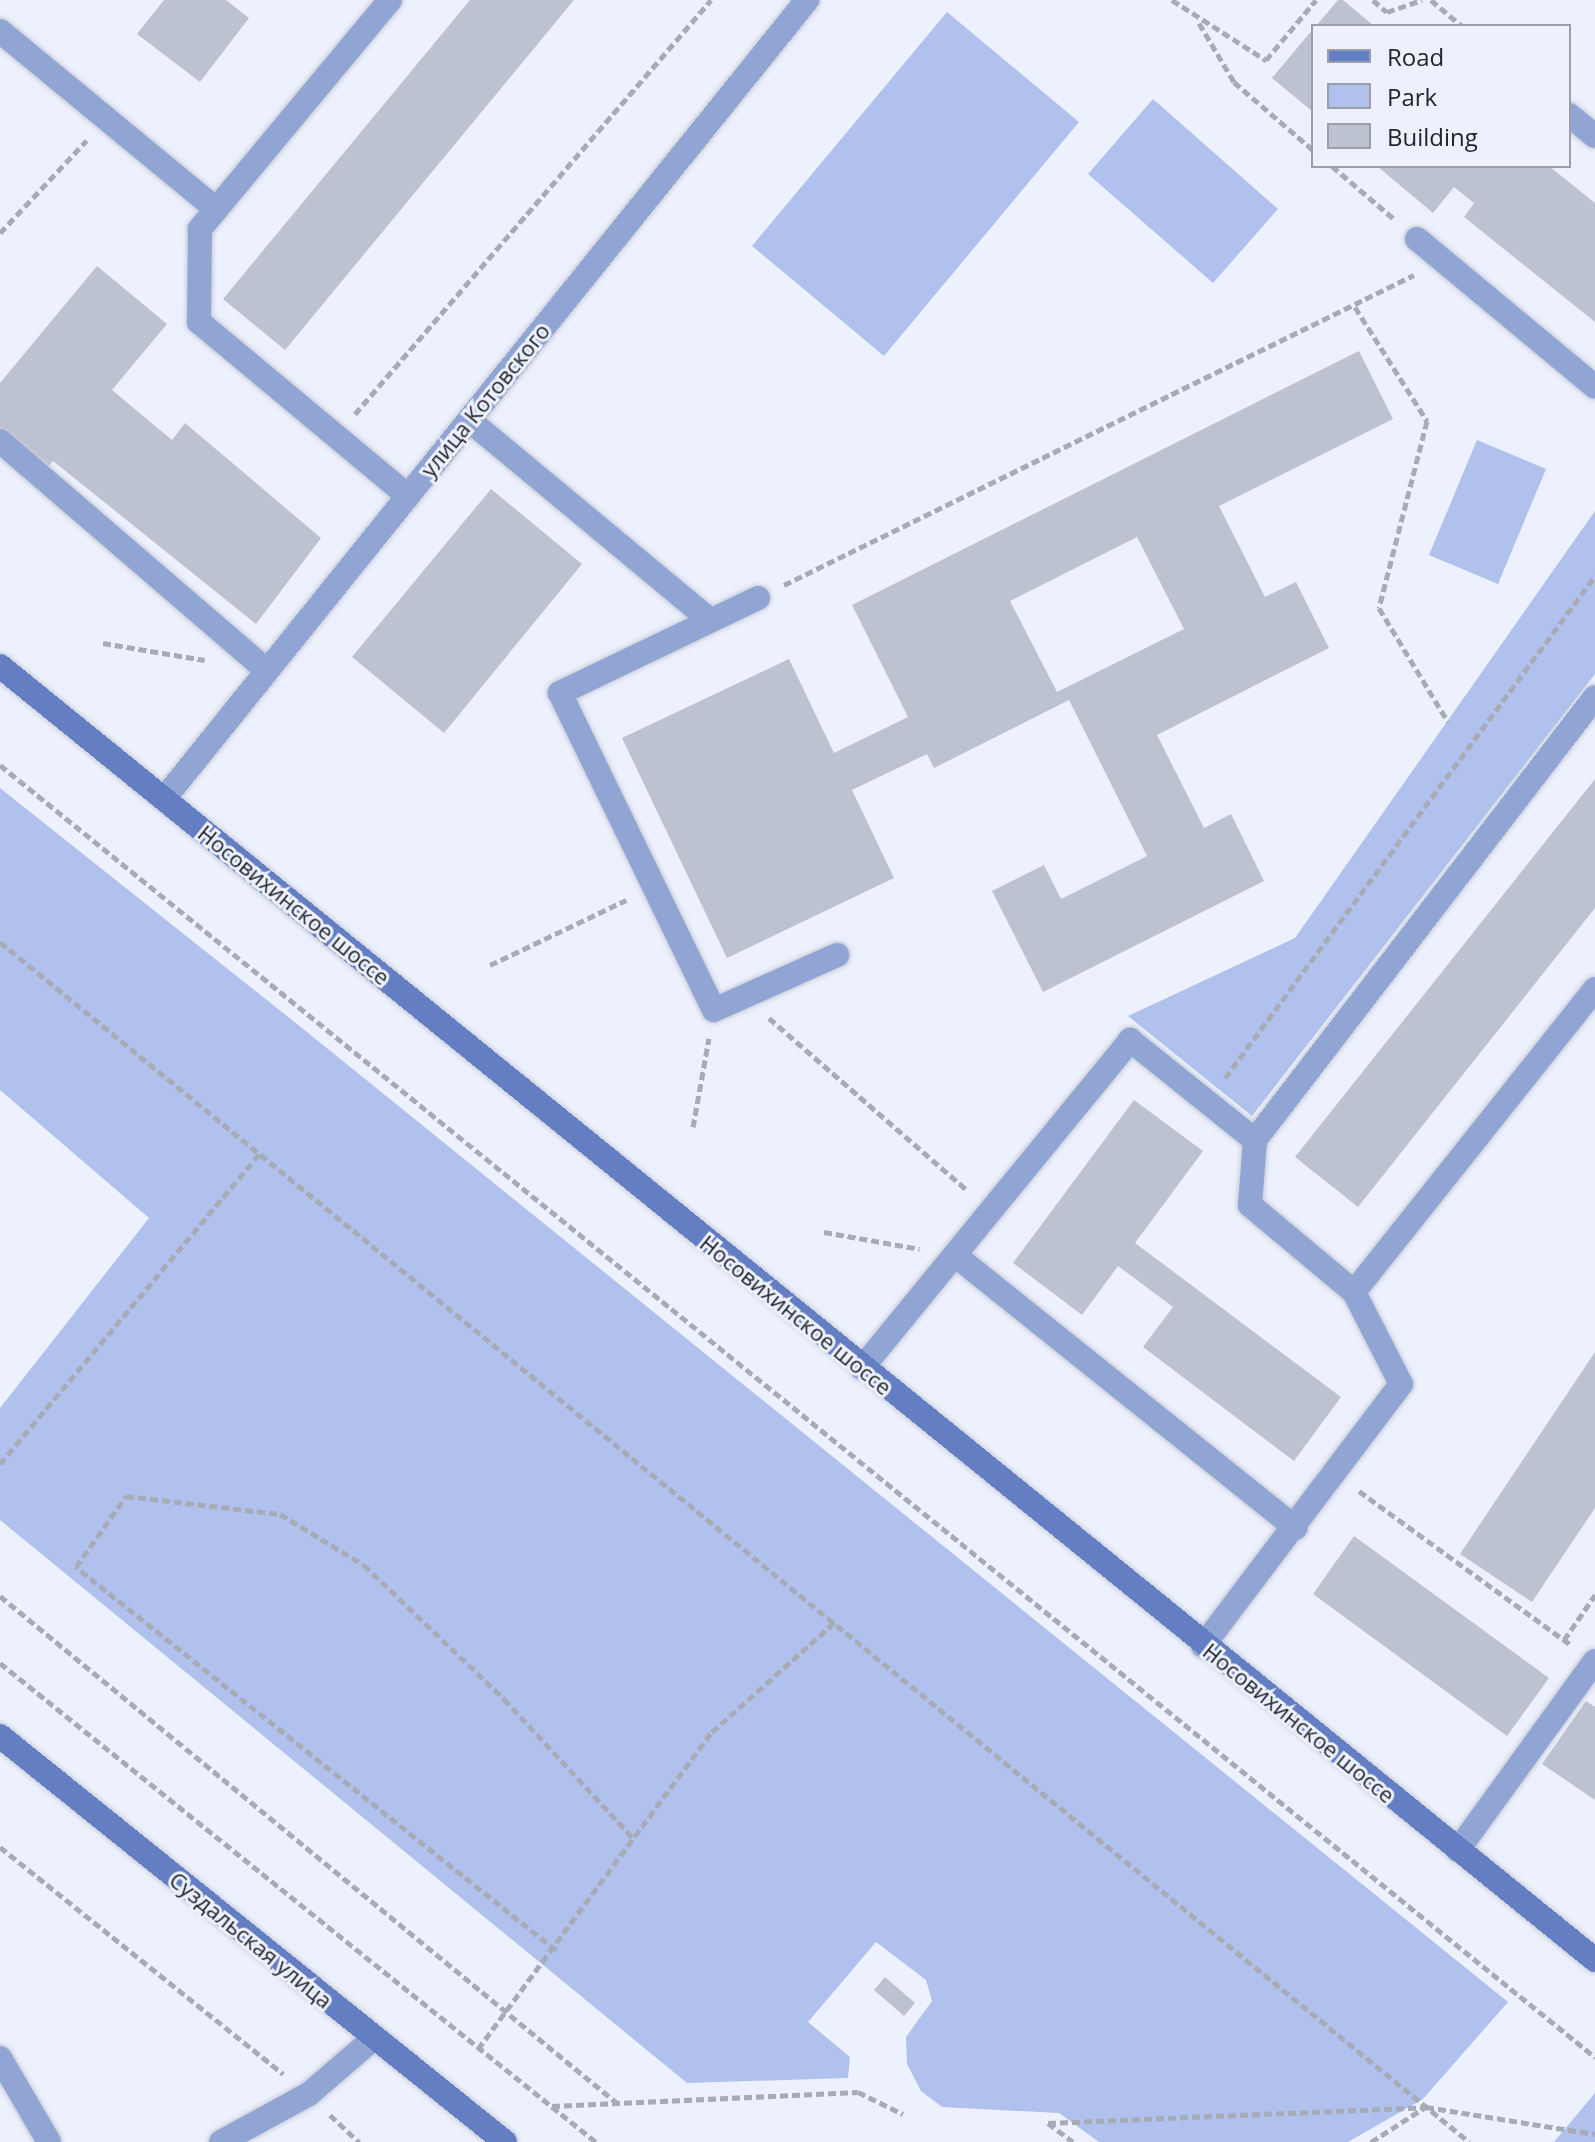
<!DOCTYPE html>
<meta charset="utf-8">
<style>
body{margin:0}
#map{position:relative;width:1595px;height:2142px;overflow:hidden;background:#ecf1fd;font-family:"Open Sans",sans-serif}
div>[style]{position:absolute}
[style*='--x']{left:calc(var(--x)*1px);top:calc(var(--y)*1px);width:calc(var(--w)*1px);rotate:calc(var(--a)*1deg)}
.green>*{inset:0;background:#afc1ec}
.building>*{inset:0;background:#bcc2d0}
.path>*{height:5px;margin-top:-2.5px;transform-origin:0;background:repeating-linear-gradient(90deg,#a7abb5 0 8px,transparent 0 12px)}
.roads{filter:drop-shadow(0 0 2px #c8ccd7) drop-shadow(0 0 2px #c8ccd7)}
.lane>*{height:24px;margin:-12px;padding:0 12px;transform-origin:12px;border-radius:12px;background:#91a5d4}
.street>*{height:24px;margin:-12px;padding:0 12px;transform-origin:12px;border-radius:12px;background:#91a5d4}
.secondary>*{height:24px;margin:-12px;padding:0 12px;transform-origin:12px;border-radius:12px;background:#637ec3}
span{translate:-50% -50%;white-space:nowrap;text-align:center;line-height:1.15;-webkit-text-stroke:6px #ecf1fd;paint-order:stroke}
.street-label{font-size:22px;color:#23252a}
.legend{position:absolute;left:1311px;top:24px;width:260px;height:144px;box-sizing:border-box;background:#ecf1fd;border:2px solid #9c9fa9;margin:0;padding:10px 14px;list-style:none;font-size:24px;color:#23252a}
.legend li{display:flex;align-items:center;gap:16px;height:40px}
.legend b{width:40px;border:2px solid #9c9fa9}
</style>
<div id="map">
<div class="green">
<div style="clip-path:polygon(947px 12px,1079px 122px,884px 356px,752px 246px)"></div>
<div style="clip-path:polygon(1153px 99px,1278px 209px,1213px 283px,1088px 174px)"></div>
<div style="clip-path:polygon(1477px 440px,1546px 469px,1498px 584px,1429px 555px)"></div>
<div style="clip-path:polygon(1595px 511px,1595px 674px,1252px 1116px,1128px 1016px,1295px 938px)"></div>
<div style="clip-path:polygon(0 788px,297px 1024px,1508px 2002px,1423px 2099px,1348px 2142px,1099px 2142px,1059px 2113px,942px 2107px,921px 2091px,907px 2064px,906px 2037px,932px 2001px,926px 1980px,876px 1942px,808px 2022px,850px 2057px,848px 2078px,687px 2083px,0 1520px,0 1408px,149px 1218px,0 1090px)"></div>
<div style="clip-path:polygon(1595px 2093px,1595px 2142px,1554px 2142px)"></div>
</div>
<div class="building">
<div style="clip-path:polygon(164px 0,226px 0,249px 18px,200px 82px,137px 34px)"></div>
<div style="clip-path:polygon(470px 0,574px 0,285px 350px,223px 299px)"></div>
<div style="clip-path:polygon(1338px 0,1343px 0,1374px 26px,1316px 26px)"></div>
<div style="clip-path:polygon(1313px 29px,1313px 112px,1272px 78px)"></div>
<div style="clip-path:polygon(1377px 166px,1549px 166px,1595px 203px,1595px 322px,1464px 217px,1474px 203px,1454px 187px,1433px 213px)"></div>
<div style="clip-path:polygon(97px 266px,167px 324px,112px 390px,172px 440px,185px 423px,321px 538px,256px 624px,53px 461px,45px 470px,0 431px,0 383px)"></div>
<div style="clip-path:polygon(evenodd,1359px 351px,1393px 419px,1219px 506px,1265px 597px,1296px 582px,1329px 648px,1157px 735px,1204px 828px,1231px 814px,1264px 881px,1043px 992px,992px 891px,1044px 865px,1061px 899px,1147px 856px,1069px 700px,934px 768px,927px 754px,852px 790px,894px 878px,727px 958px,622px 738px,789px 659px,834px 753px,908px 717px,852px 605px,1359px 351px,1137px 537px,1184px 629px,1057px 692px,1010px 601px,1137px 537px)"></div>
<div style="clip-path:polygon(491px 489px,582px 564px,444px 733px,352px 657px)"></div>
<div style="clip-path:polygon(1595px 779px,1595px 908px,1358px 1207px,1295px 1157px)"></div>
<div style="clip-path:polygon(1134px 1100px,1203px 1151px,1135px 1243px,1341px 1397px,1294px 1461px,1143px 1347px,1173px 1307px,1118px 1266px,1082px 1315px,1013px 1263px)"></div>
<div style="clip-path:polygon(1595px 1352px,1595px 1508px,1532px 1602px,1460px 1554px)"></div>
<div style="clip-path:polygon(1354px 1536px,1549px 1678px,1507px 1736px,1313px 1594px)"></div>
<div style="clip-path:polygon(1586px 1701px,1595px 1707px,1595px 1800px,1542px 1764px)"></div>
<div style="clip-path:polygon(885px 1977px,915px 2003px,904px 2016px,874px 1990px)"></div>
</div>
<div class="path">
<div style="--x:1172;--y:0;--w:112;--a:32.6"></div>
<div style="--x:1266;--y:60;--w:78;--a:-50.2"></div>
<div style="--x:1373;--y:0;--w:18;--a:41"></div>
<div style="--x:1387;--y:12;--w:37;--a:-19"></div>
<div style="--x:1431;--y:0;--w:40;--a:40"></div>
<div style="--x:1199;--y:23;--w:69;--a:59.3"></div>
<div style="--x:1234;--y:82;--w:104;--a:40.7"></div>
<div style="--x:1332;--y:166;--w:82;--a:40.5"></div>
<div style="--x:0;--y:233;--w:127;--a:-46.9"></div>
<div style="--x:1355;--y:307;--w:135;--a:57.7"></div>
<div style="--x:1427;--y:421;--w:193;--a:104.4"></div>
<div style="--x:1379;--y:608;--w:133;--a:58.8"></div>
<div style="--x:355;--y:414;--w:546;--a:-49.31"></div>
<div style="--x:784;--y:585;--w:702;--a:-26.2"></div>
<div style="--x:103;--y:643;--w:103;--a:9.5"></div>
<div style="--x:0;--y:765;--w:2053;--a:39.01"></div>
<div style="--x:0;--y:942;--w:1897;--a:39.24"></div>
<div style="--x:490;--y:965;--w:151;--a:-25.5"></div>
<div style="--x:769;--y:1018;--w:262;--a:41"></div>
<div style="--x:1225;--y:1078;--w:624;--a:-53.61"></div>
<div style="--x:693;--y:1127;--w:90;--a:-79.8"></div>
<div style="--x:824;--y:1232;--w:97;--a:10"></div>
<div style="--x:0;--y:1464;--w:404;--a:-50.1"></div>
<div style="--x:1359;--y:1491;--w:262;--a:36"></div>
<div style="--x:0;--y:1596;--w:799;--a:39.41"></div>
<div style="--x:1564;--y:1640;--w:55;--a:-55.4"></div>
<div style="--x:0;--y:1663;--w:765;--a:38.79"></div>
<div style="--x:0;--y:1847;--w:363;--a:38.7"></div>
<div style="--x:556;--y:1950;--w:614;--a:-141.41"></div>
<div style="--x:76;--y:1567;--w:87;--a:-54.8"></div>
<div style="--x:126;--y:1496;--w:155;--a:6.7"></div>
<div style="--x:280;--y:1514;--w:98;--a:31.3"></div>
<div style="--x:364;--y:1565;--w:194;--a:43.7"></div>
<div style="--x:504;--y:1699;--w:190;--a:47.1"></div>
<div style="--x:478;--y:2049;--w:394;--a:-53.6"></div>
<div style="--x:712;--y:1732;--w:164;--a:-41.8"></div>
<div style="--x:552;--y:2106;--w:306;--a:-2.6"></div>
<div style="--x:858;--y:2092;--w:50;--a:26.1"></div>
<div style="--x:330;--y:2115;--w:40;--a:43"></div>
<div style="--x:1048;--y:2123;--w:378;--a:-2.4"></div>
<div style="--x:1426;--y:2107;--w:171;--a:9.1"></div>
<div style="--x:1048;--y:2123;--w:31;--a:37"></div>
<div style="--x:1371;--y:2142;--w:63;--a:-32.7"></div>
</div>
<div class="roads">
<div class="lane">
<div style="--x:390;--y:0;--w:298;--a:129.7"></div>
<div style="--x:200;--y:229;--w:93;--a:90.6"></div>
<div style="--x:199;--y:322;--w:272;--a:39.8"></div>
<div style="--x:0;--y:31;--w:280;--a:39.5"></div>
<div style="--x:1569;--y:115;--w:33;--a:39"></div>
<div style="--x:1417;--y:239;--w:231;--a:39.7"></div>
<div style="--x:469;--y:420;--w:313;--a:39.7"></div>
<div style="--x:0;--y:441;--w:352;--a:40.7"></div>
<div style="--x:758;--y:598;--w:220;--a:154.4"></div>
<div style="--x:560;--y:693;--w:352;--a:64.1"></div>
<div style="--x:714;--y:1010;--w:135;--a:-24.1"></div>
<div style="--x:956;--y:1256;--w:435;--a:38.7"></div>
<div style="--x:1354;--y:1292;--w:136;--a:-140.1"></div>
<div style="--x:1250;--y:1205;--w:65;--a:-85.6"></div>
<div style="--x:1255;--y:1140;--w:558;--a:-52.49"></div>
<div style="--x:862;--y:1368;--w:424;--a:-50.7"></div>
<div style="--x:1130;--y:1040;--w:160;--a:38.7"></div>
<div style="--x:1203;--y:1646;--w:328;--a:-52.9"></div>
<div style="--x:1401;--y:1384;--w:103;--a:-117.1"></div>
<div style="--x:1354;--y:1292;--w:387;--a:-51.5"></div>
<div style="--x:1458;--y:1850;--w:233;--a:-54.1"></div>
<div style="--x:0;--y:2058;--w:97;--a:59.7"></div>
<div style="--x:221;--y:2142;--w:100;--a:-28.6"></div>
<div style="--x:309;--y:2094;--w:84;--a:-40.7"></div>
</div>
<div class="street">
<div style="--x:164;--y:799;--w:1026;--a:-51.17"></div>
</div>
<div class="secondary">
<div style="--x:0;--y:666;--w:2054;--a:39.05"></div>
<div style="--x:0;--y:1736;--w:648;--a:38.8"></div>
</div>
</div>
<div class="street-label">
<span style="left:485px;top:400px;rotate:-51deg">улица Котовского</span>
<span style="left:294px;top:905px;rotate:39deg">Носовихинское шоссе</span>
<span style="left:796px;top:1315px;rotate:39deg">Носовихинское шоссе</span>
<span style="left:1299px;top:1723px;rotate:39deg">Носовихинское шоссе</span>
<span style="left:251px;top:1940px;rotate:39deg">Суздальская улица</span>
</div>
<ul class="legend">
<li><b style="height:10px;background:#637ec3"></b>Road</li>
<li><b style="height:22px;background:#afc1ec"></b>Park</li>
<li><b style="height:22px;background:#bcc2d0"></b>Building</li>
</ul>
</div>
